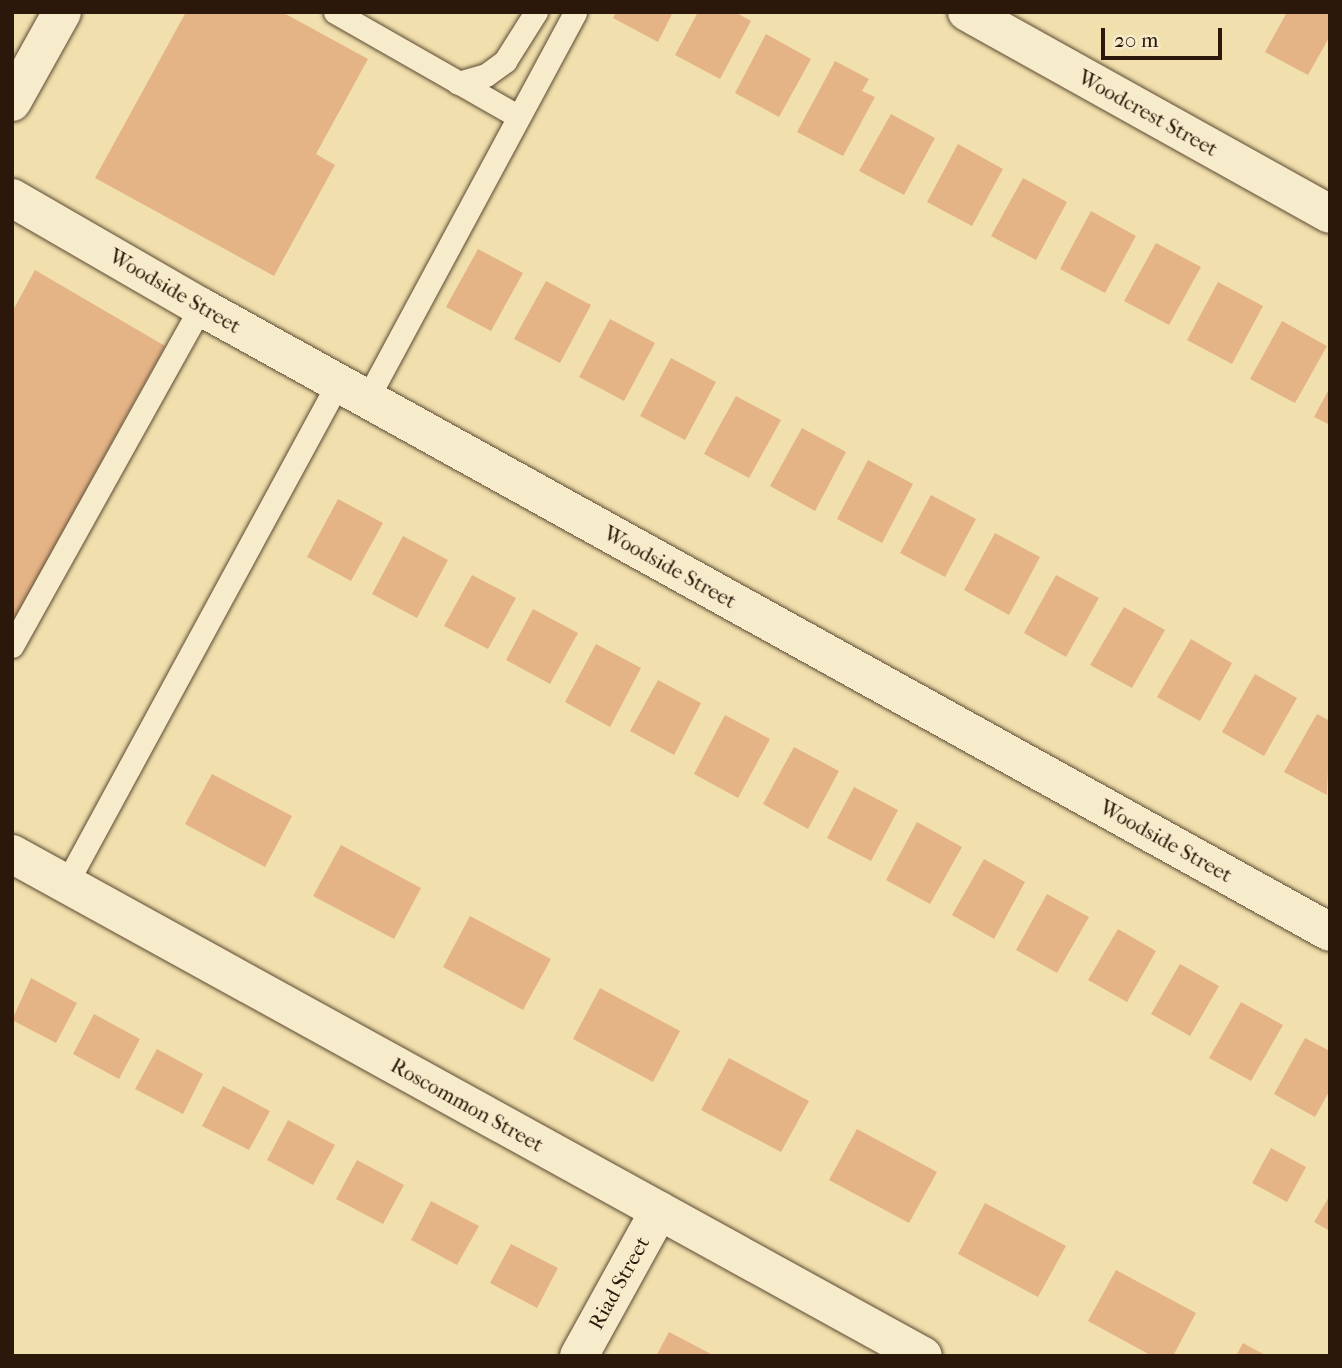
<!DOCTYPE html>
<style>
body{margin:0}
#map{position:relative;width:1342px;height:1368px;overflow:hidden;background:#f1e0ad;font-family:"IM FELL French Canon",serif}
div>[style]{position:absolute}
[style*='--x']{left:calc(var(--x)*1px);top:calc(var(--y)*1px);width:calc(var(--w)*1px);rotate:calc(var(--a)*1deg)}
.building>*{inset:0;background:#e4b487}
.roads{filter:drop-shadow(0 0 2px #5d4a33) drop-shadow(0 0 2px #5d4a33)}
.service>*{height:23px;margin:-11.5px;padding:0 11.5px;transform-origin:11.5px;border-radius:11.5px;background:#f6ebca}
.minor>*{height:38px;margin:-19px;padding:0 19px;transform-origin:19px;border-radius:19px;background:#f6ebca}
.tertiary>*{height:38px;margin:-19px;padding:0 19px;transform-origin:19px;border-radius:19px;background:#f6ebca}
span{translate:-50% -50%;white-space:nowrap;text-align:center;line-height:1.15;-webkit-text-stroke:7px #f6ebca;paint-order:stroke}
.street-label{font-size:21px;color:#2c180a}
.frame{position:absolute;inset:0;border:14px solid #2c180a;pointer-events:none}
.scale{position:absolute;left:1101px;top:28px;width:121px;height:32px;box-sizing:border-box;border:4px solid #2c180a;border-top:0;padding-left:9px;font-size:21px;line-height:24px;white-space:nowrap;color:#2c180a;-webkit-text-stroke:5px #f6ebca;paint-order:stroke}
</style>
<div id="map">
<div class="building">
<div style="clip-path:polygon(186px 12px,282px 12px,368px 59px,316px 154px,335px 165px,274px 276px,95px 178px)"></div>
<div style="clip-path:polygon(616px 12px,673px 12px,658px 42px,613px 18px)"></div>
<div style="clip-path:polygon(698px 12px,735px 12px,751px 21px,720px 79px,675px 55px)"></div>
<div style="clip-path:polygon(1287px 12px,1330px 12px,1330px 36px,1308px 75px,1265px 52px)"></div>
<div style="clip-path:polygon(766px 34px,811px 59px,779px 117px,735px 93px)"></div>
<div style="clip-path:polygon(835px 61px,869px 79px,862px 91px,875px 97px,843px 156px,797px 132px)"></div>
<div style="clip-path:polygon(891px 114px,935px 138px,904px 195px,859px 171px)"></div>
<div style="clip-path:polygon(958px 144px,1003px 169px,972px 226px,927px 202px)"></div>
<div style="clip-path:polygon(1023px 178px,1067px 202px,1036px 260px,991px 236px)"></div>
<div style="clip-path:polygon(1091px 211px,1136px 236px,1105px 293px,1060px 269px)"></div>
<div style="clip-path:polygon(1156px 243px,1201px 267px,1169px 325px,1124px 301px)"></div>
<div style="clip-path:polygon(478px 249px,523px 273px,491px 331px,446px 307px)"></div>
<div style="clip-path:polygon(35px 270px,165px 346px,12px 623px,12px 312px)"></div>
<div style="clip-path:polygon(546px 281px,591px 305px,560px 363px,514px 339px)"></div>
<div style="clip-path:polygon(1218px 282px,1263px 306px,1232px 364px,1187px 340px)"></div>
<div style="clip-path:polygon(610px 319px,655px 343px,624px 401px,579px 377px)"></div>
<div style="clip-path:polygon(1282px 321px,1327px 346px,1295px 403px,1250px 379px)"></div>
<div style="clip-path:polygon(671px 358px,716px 382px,685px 440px,640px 416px)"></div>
<div style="clip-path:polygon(1330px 387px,1330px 425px,1314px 417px)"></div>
<div style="clip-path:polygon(736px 396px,781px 420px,749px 478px,704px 454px)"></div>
<div style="clip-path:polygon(802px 428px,846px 452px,815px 511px,770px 486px)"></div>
<div style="clip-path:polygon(868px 460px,913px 484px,882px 543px,837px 519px)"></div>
<div style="clip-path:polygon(931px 495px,976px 519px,945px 577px,900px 553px)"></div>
<div style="clip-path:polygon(338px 499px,383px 523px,351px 581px,307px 557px)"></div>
<div style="clip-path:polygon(995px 533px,1040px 557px,1009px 615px,964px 590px)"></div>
<div style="clip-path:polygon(403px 536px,448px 560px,417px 618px,372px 594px)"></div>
<div style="clip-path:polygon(472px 575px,516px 598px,488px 649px,444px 626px)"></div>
<div style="clip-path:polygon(1056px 575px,1099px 598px,1066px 657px,1024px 633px)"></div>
<div style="clip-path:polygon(1124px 607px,1165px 630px,1132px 688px,1090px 665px)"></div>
<div style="clip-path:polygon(533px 609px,578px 633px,550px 684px,506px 660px)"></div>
<div style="clip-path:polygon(1191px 639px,1232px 663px,1200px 721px,1157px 697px)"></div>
<div style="clip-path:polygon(596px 644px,641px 668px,610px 727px,565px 702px)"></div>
<div style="clip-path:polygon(1255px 674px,1297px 698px,1264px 756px,1222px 732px)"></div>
<div style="clip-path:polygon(658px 680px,701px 703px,674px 755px,630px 731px)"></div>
<div style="clip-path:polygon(1317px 714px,1330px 721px,1327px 795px,1284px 772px)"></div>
<div style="clip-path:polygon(725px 715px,770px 739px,738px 798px,694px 774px)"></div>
<div style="clip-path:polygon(794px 747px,839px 771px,808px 829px,763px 804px)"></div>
<div style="clip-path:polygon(212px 774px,292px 816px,265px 867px,185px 824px)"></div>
<div style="clip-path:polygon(854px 787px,898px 810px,871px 861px,827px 838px)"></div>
<div style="clip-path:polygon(917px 822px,962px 847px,930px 904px,886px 880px)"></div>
<div style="clip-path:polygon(341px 845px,421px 888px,394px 939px,313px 896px)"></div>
<div style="clip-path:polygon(984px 859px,1025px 882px,994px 939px,952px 915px)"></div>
<div style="clip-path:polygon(1047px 894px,1089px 917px,1057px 973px,1016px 950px)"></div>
<div style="clip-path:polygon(470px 916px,551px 959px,523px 1010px,443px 967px)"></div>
<div style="clip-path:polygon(1118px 929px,1156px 951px,1127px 1002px,1088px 980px)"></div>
<div style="clip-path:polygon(1180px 964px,1219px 986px,1190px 1036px,1151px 1014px)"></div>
<div style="clip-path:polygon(31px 978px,77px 1003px,56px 1043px,12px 1020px)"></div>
<div style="clip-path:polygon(600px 988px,680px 1031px,653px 1082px,573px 1039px)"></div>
<div style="clip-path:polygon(1241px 1002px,1283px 1025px,1251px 1081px,1209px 1058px)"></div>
<div style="clip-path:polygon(94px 1014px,140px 1039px,119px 1079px,73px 1054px)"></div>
<div style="clip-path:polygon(1305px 1038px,1330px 1051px,1330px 1090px,1315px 1117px,1274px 1094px)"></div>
<div style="clip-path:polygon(157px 1049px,203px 1074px,183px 1114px,135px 1089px)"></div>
<div style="clip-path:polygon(729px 1058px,809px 1101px,781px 1152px,701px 1110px)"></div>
<div style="clip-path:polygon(223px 1086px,270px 1111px,249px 1150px,202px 1126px)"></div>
<div style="clip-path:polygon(288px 1120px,335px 1145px,313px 1185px,267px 1160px)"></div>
<div style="clip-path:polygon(857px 1129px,937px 1172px,909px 1223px,829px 1180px)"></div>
<div style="clip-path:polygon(1271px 1148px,1306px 1167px,1287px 1202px,1252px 1183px)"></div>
<div style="clip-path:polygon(357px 1160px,404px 1185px,383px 1224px,336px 1199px)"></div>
<div style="clip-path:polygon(1330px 1195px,1330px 1231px,1314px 1222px)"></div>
<div style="clip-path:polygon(431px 1201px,479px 1226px,457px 1265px,411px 1240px)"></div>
<div style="clip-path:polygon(985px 1203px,1066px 1246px,1038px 1297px,958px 1254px)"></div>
<div style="clip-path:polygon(511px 1244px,558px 1268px,537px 1308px,490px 1283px)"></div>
<div style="clip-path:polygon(1116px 1270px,1196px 1313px,1173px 1356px,1152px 1356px,1088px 1321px)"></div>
<div style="clip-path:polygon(669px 1332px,715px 1356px,656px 1356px)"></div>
<div style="clip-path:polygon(1243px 1343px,1267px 1356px,1236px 1356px)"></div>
</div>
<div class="roads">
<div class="service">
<div style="--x:335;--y:12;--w:210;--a:29.7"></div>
<div style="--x:458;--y:83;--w:29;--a:-16"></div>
<div style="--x:486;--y:75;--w:24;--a:-36"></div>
<div style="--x:505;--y:61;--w:58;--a:-57.7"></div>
<div style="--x:367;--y:399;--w:439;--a:-61.7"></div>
<div style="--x:12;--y:646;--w:388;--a:-60.9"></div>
<div style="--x:66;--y:884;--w:570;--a:-61.5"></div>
</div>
<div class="minor">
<div style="--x:967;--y:12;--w:415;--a:29.1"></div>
<div style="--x:12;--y:198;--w:218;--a:30"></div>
<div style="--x:201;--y:307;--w:1290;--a:28.97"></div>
<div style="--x:12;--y:854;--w:1040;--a:28.86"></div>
<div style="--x:579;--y:1356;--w:166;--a:-61.1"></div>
</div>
<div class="tertiary">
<div style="--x:12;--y:102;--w:103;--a:-60.9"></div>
</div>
</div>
<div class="street-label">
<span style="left:1148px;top:113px;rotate:29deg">Woodcrest Street</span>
<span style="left:175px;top:291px;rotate:30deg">Woodside Street</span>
<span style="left:670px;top:567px;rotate:29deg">Woodside Street</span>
<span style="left:1166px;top:841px;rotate:29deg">Woodside Street</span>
<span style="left:467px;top:1105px;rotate:29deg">Roscommon Street</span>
<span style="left:619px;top:1283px;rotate:-61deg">Riad Street</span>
</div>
<div class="frame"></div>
<div class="scale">20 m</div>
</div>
